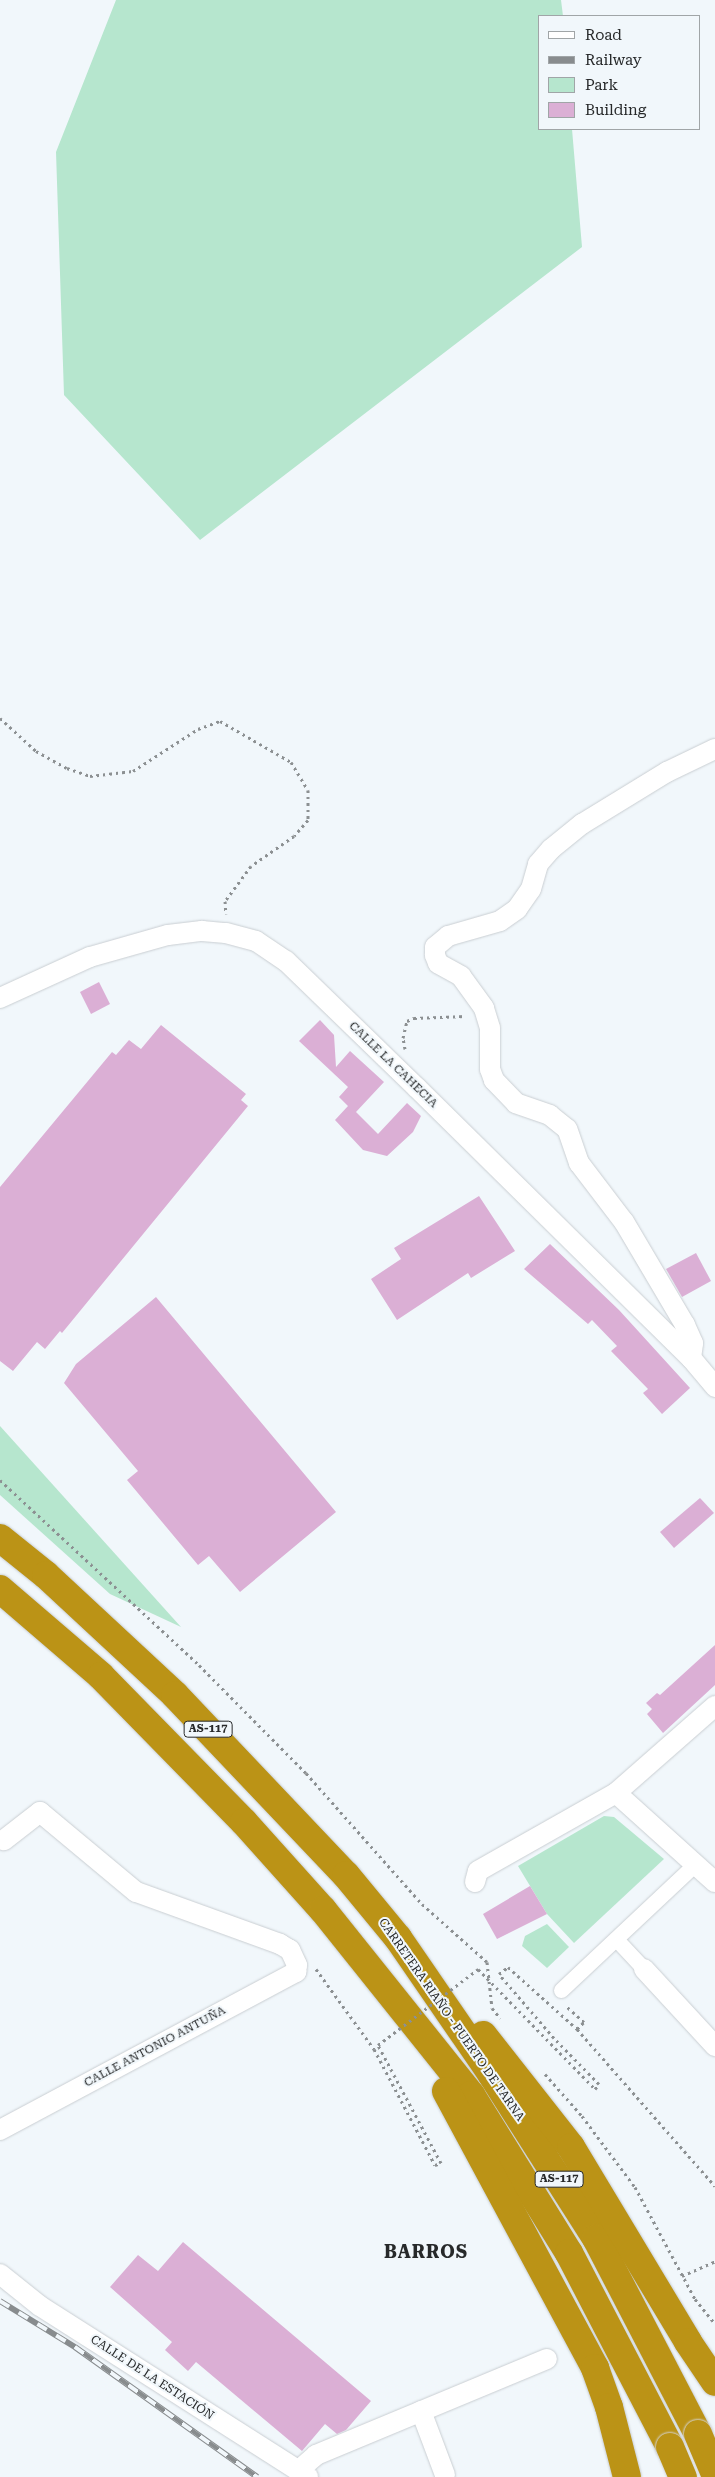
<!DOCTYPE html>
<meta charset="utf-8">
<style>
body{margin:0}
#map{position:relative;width:715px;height:2477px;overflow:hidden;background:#f1f7fb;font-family:"Roboto Serif",serif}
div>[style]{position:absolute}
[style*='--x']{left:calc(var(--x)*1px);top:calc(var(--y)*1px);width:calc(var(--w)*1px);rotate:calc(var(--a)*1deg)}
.green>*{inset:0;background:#b6e6ce}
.building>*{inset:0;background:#dbafd5}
.path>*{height:3px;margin-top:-1.5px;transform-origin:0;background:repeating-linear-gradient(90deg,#8c9092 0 2.5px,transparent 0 6.5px)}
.roads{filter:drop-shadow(0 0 1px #c9ced2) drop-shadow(0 0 1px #c9ced2)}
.pedestrian>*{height:15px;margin:-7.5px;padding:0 7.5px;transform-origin:7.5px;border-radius:7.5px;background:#fff}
.minor>*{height:20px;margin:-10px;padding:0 10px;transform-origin:10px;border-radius:10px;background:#fff}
.motorway>*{height:28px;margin:-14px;padding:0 14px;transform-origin:14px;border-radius:14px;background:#bb9316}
.rail>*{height:5.5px;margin-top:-2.75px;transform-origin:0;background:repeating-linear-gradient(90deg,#f1f7fb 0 11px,#888c8e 0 22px);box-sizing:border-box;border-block:1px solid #888c8e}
.path-bridge>*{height:3px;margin-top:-1.5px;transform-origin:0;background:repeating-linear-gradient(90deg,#8c9092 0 2.5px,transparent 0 6.5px)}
.bridges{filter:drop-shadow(0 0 1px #d4d4d4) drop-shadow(0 0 1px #d4d4d4)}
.motorway-bridge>*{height:28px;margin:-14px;padding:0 14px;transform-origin:14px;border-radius:14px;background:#bb9316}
span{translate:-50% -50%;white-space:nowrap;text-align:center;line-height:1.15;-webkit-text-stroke:4px #f1f7fb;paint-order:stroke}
.shield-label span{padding:1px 4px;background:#f1f7fb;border:1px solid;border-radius:4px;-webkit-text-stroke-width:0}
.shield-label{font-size:11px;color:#27292a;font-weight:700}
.street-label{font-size:12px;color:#27292a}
.district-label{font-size:18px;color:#27292a;font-weight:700;letter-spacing:1px}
.legend{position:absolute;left:538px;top:15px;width:162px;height:115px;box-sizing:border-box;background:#f1f7fb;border:1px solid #a0a5a7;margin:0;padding:6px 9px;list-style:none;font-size:15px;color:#27292a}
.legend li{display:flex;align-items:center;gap:10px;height:25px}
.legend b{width:25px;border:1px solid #a0a5a7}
</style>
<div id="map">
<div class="green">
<div style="clip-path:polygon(116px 0,561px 0,563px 16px,539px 16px,539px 129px,572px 129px,582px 247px,200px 540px,64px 395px,56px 152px)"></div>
<div style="clip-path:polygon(0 1426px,181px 1627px,110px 1594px,0 1495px)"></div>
<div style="clip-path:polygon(604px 1816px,614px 1817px,664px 1859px,574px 1943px,547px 1914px,518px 1866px)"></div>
<div style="clip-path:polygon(547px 1924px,569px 1947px,547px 1968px,522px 1946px,525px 1936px)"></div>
</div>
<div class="building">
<div style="clip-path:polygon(99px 982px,110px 1004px,91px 1014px,80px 992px)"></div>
<div style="clip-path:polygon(320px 1020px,334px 1035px,336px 1067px,350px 1051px,384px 1082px,356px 1112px,378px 1134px,407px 1103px,421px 1116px,413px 1132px,387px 1156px,363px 1150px,335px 1120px,348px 1106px,339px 1097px,348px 1087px,299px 1041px)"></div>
<div style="clip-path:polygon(161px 1025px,246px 1094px,241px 1100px,248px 1106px,62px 1333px,60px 1331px,45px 1349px,37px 1342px,13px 1371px,0 1361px,0 1187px,112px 1052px,116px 1055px,129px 1040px,141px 1049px)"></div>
<div style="clip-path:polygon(479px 1196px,515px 1251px,471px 1278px,468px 1273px,397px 1320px,371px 1279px,401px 1259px,394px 1248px)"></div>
<div style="clip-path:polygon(550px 1244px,619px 1310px,690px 1388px,662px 1414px,643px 1393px,648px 1389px,611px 1351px,617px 1346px,592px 1320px,588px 1324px,524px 1269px)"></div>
<div style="clip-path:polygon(696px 1253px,711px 1281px,682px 1297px,666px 1269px)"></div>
<div style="clip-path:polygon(156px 1297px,336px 1512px,240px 1592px,209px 1556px,198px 1565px,127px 1480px,138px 1471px,64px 1383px,76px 1364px)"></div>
<div style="clip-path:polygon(700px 1498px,714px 1513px,674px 1548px,660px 1532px)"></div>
<div style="clip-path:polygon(715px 1645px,715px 1685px,663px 1733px,647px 1714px,652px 1709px,646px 1703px,657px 1693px,660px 1695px)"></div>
<div style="clip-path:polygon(530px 1886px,547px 1914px,497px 1939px,483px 1914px)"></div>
<div style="clip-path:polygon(183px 2242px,371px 2401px,346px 2430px,337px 2434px,325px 2424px,302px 2451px,196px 2362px,188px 2371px,165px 2350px,172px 2342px,110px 2287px,138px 2255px,158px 2271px)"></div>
</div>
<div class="path">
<div style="--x:0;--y:718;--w:49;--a:42.5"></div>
<div style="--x:36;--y:751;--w:35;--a:29"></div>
<div style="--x:67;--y:768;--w:24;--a:19"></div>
<div style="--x:90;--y:776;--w:43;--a:-6.6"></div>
<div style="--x:133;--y:771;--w:77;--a:-32.9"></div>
<div style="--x:198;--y:729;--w:23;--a:-20"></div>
<div style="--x:220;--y:721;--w:82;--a:30"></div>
<div style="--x:291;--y:762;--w:33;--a:59"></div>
<div style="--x:308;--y:790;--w:30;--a:90"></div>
<div style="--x:308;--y:820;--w:21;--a:131"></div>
<div style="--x:294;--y:836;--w:52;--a:145.1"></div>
<div style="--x:251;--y:866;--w:44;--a:126.6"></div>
<div style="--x:225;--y:901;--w:13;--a:86"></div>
<div style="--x:405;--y:1049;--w:11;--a:-100"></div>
<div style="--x:403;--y:1038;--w:17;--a:-77"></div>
<div style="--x:407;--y:1021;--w:8;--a:-23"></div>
<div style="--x:414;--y:1018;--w:52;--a:-2.2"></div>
<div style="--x:0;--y:1480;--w:272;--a:42.9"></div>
<div style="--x:199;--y:1665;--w:152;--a:45.3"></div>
<div style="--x:306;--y:1773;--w:175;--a:48.5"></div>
<div style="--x:422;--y:1904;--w:87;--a:41.7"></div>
<div style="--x:487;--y:1962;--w:46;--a:83.8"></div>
<div style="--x:492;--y:2008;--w:13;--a:51"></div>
<div style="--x:316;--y:1969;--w:99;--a:54.1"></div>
<div style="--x:577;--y:2029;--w:209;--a:48.7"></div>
<div style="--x:554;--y:2038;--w:84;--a:-130.7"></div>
<div style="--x:499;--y:1974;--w:11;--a:-38"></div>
<div style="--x:508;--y:1967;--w:93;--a:41.9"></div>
<div style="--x:577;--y:2029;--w:10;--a:-45"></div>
<div style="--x:584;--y:2022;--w:25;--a:-138"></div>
<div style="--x:545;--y:2074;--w:56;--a:48.6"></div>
<div style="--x:582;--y:2116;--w:89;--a:53.3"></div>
<div style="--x:635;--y:2187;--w:127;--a:61.8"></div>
<div style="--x:695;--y:2299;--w:32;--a:51"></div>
<div style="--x:682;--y:2276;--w:36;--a:-24"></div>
</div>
<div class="roads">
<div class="pedestrian">
<div style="--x:616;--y:1939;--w:41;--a:47"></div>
<div style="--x:561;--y:1990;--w:184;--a:-43.2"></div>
</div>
<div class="minor">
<div style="--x:0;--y:998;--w:99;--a:-24.5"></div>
<div style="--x:90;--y:957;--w:81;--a:-15.8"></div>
<div style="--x:168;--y:935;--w:34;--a:-7"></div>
<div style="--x:202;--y:931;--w:24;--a:5"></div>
<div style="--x:226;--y:933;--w:31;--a:15"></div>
<div style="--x:256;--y:941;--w:36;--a:34"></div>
<div style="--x:286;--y:961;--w:182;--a:44.1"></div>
<div style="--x:417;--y:1088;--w:385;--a:44.6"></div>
<div style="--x:691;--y:1358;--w:38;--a:50"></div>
<div style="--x:691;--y:1358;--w:15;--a:-82"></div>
<div style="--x:693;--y:1343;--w:20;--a:-114"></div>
<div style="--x:685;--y:1325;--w:120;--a:-120.6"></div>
<div style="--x:624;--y:1222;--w:74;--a:-127.3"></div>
<div style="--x:579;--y:1163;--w:36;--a:-109"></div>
<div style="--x:567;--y:1129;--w:22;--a:-141"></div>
<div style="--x:550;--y:1115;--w:36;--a:-161"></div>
<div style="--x:516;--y:1103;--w:32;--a:-134"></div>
<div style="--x:494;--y:1080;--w:12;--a:-110"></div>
<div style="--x:490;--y:1069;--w:41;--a:-90"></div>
<div style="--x:490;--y:1028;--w:21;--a:-107"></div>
<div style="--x:484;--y:1008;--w:39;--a:-126"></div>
<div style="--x:461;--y:976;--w:26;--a:-151"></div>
<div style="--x:438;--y:963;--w:9;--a:-111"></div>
<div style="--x:435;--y:955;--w:8;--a:-90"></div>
<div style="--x:435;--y:947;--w:17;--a:-40"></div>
<div style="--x:448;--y:936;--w:54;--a:-16.1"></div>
<div style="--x:500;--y:921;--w:21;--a:-35"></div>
<div style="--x:517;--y:909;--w:24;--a:-55"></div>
<div style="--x:531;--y:889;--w:26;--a:-74"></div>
<div style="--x:538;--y:864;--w:20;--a:-49"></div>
<div style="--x:551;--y:849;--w:40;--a:-39"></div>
<div style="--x:582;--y:824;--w:100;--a:-31.5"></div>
<div style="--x:667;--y:772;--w:53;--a:-25.6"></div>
<div style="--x:616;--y:1793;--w:133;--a:42"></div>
<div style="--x:475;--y:1882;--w:11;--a:-75"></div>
<div style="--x:478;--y:1871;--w:159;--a:-29.5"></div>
<div style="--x:616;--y:1793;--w:132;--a:-41.3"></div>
<div style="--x:644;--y:1969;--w:105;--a:47.3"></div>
<div style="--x:0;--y:2130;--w:336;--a:-28.1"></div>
<div style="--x:296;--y:1972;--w:7;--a:-82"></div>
<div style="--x:297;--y:1965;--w:17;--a:-115"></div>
<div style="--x:290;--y:1950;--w:12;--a:-149"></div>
<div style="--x:280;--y:1944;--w:153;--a:-160.1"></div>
<div style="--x:136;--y:1892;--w:125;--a:-140.2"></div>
<div style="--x:40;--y:1812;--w:46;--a:142.1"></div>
<div style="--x:0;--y:2274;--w:51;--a:38.7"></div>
<div style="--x:40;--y:2306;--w:318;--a:32.5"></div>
<div style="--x:421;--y:2411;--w:68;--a:69.4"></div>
<div style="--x:299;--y:2470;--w:23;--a:-41"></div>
<div style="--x:316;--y:2455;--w:250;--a:-22.6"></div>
</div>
<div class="motorway">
<div style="--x:0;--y:1538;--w:59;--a:38.8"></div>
<div style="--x:46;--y:1575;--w:176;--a:42.9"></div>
<div style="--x:175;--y:1695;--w:248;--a:46.5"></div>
<div style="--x:346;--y:1875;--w:82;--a:50.5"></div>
<div style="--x:398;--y:1938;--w:166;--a:55.5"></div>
<div style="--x:492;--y:2075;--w:193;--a:57.5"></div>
<div style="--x:596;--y:2238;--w:221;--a:62.5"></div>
<div style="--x:0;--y:1589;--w:133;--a:40.7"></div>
<div style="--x:101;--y:1676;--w:204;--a:45.6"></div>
<div style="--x:244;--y:1822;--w:118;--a:48.1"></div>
<div style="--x:323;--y:1910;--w:237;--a:51.3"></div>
<div style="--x:471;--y:2095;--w:186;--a:58.2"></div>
<div style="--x:569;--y:2253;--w:219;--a:62.5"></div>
<div style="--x:483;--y:2035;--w:142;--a:51.8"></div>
<div style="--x:571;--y:2147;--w:227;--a:59"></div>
<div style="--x:688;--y:2342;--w:48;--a:56"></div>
<div style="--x:446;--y:2091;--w:315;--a:61.7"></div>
<div style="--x:595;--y:2368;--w:41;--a:70.3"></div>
<div style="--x:609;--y:2407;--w:72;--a:75.6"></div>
</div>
</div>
<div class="rail">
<div style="--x:0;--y:2301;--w:88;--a:31.5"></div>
<div style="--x:75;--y:2347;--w:224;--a:35.5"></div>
</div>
<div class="path-bridge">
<div style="--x:374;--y:2049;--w:131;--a:62.3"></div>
<div style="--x:435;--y:2165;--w:6;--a:-18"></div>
<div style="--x:441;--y:2163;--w:134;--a:-118.1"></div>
<div style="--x:378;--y:2045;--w:126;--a:-37.2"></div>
<div style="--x:478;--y:1969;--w:168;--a:45.7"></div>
<div style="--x:595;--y:2089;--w:6;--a:-51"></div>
<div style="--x:599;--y:2084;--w:64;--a:-134.4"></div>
</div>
<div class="bridges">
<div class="motorway-bridge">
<div style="--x:698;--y:2434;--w:43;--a:67"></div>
<div style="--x:670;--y:2447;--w:33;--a:67"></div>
</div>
</div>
<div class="shield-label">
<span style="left:208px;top:1729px">AS-117</span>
<span style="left:559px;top:2179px">AS-117</span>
</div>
<div class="street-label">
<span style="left:393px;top:1065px;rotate:44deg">CALLE LA CAHECIA</span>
<span style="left:451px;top:2020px;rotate:55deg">CARRETERA RIAÑO - PUERTO DE TARNA</span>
<span style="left:155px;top:2047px;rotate:-28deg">CALLE ANTONIO ANTUÑA</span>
<span style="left:152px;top:2378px;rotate:33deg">CALLE DE LA ESTACIÓN</span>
</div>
<div class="district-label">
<span style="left:426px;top:2252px">BARROS</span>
</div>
<ul class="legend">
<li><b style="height:6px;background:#fff"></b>Road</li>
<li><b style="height:6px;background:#888c8e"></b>Railway</li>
<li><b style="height:14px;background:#b6e6ce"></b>Park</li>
<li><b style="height:14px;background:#dbafd5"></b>Building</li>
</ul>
</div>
